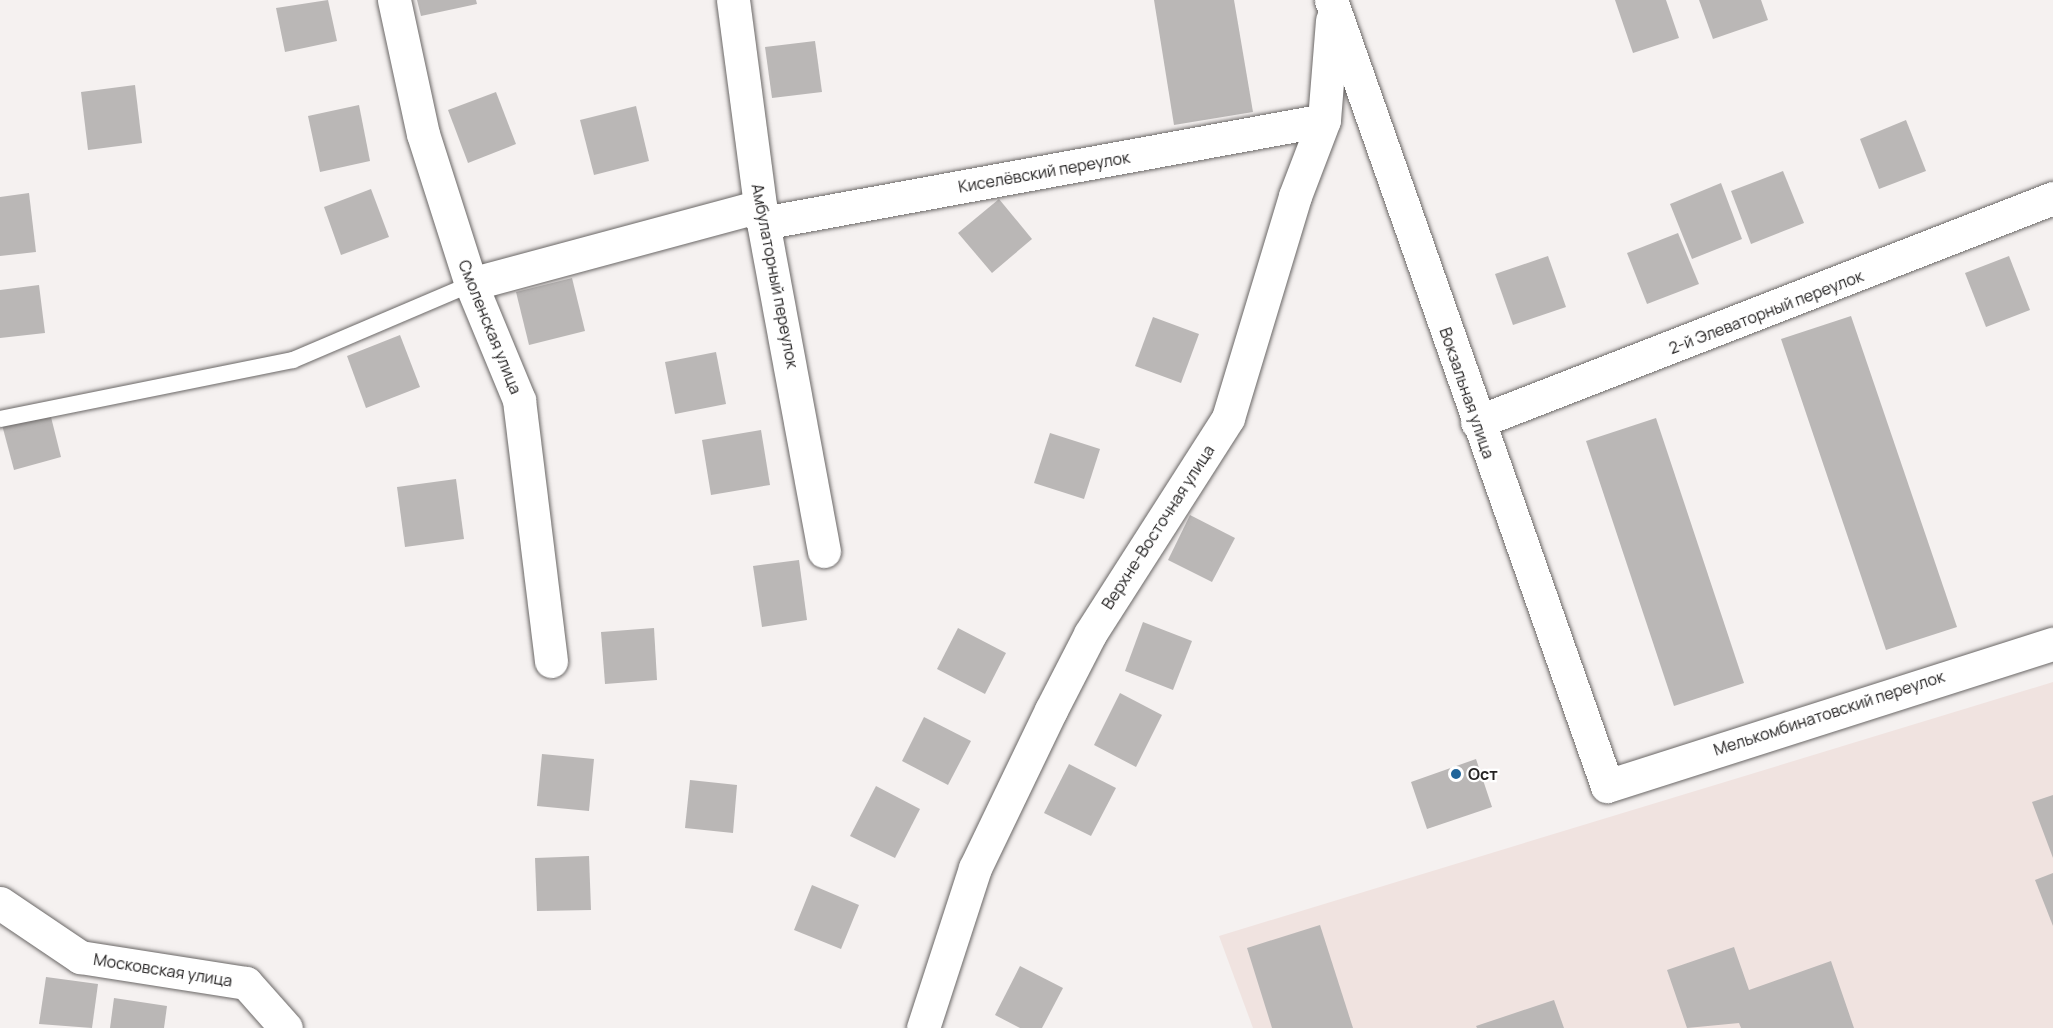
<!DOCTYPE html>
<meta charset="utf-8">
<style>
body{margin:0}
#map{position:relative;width:2053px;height:1028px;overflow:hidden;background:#f5f1f0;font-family:Manrope,sans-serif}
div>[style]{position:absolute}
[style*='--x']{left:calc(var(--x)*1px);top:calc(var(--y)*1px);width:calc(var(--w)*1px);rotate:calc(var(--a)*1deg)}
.built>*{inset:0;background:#f0e3e0}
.building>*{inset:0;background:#bab7b6}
.roads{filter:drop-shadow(0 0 2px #6a6766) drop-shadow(0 0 2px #6a6766)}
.lane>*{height:16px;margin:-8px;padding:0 8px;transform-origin:8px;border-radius:8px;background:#fff}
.street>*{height:33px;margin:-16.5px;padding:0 16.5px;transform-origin:16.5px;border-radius:16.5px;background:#fff}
.dots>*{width:16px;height:16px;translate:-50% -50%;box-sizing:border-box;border:3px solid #fff;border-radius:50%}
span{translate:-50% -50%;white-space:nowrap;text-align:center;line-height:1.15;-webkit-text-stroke:4.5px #fff;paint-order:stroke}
.street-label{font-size:16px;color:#252323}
.poi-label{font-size:16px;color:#252323;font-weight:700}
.left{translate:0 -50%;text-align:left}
</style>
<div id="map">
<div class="built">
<div style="clip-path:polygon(2053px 682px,2053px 1028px,1253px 1028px,1219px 936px)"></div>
</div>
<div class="building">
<div style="clip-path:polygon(328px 0,337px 41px,285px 52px,276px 8px)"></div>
<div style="clip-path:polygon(417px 0,476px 0,477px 4px,421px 16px)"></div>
<div style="clip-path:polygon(1154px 0,1234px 0,1253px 112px,1174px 125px)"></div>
<div style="clip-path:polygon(1615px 0,1666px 0,1679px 38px,1633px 53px)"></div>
<div style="clip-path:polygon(1699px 0,1761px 0,1768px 20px,1713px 39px)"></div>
<div style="clip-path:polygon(815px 41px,822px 92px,772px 98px,765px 47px)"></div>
<div style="clip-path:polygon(135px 85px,142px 143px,88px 150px,81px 92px)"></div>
<div style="clip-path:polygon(496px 92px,516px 144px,468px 163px,448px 110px)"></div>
<div style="clip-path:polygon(359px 105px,370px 161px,320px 172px,308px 116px)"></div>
<div style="clip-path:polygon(636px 106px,649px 161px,594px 175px,580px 120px)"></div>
<div style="clip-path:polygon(1906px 120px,1926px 171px,1879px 189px,1860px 139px)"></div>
<div style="clip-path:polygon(1783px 171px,1804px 223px,1751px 244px,1731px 191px)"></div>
<div style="clip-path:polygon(1721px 183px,1742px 239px,1692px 259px,1670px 204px)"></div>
<div style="clip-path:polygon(371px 189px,389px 237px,341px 255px,324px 207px)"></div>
<div style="clip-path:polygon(29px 193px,36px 252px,0 256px,0 197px)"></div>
<div style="clip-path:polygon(999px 199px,1032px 239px,992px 273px,958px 233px)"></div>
<div style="clip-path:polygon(1678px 233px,1699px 284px,1647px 304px,1627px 253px)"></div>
<div style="clip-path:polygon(1548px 256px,1566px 307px,1513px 325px,1495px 274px)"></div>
<div style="clip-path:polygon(2009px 256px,2030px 310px,1986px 327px,1965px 273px)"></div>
<div style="clip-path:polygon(572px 278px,585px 331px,529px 345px,516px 292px)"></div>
<div style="clip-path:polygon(39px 285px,45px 333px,0 338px,0 290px)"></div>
<div style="clip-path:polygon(1851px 316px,1957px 627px,1886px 650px,1781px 339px)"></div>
<div style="clip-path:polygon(1153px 317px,1199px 334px,1181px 383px,1135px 366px)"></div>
<div style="clip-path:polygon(400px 335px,420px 387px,366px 408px,347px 356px)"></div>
<div style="clip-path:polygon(716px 352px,726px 404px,675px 414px,665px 362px)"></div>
<div style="clip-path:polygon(49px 409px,61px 457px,14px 470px,1px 421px)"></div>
<div style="clip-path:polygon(1656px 418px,1744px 683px,1674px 706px,1586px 441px)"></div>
<div style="clip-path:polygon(761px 430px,770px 485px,711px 495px,702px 440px)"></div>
<div style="clip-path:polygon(1050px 433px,1100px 449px,1084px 499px,1034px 483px)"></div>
<div style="clip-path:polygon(456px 479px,464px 539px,405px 547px,397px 487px)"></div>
<div style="clip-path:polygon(1190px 515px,1235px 538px,1212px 582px,1168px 560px)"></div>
<div style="clip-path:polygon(799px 560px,807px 620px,762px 627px,753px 566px)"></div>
<div style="clip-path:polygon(1143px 622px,1192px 641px,1173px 690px,1125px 671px)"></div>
<div style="clip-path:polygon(654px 628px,657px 680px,605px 684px,601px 632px)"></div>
<div style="clip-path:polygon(958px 628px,1006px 653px,985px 694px,937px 669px)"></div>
<div style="clip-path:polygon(1120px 693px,1162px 715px,1136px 767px,1094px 745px)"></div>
<div style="clip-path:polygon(924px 717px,971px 741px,948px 785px,902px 761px)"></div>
<div style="clip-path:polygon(542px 754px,594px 759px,589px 811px,537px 806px)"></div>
<div style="clip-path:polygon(1476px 759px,1492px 807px,1427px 829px,1411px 782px)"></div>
<div style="clip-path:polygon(1069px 764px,1116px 788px,1091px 836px,1044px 813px)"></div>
<div style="clip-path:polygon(690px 780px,737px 785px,733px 833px,685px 828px)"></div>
<div style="clip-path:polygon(876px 786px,920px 809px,895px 858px,850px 836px)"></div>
<div style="clip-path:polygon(2053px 795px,2053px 858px,2032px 802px)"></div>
<div style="clip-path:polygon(589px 856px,591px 910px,537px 911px,535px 858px)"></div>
<div style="clip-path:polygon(2053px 873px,2053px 926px,2035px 880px)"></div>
<div style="clip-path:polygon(812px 885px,859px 905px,841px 949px,794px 930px)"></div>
<div style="clip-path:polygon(1320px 925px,1353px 1028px,1272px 1028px,1247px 948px)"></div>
<div style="clip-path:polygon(1734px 947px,1749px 990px,1831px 961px,1854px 1028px,1741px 1028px,1739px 1023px,1687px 1028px,1667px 970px)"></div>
<div style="clip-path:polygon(1020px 966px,1063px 988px,1042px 1028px,1020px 1028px,995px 1015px)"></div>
<div style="clip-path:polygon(46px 977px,98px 984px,92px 1028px,39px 1024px)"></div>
<div style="clip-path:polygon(114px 998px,167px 1006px,164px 1028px,110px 1028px)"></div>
<div style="clip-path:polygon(1554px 1000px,1564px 1028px,1477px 1028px,1476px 1026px)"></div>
</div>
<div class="roads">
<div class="lane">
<div style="--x:0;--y:419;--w:299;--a:-11.4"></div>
<div style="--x:293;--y:360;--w:194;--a:-23.1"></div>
</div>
<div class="street">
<div style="--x:394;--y:0;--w:137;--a:77.8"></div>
<div style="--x:423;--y:134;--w:157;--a:72.3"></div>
<div style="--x:471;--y:284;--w:126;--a:67.5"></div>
<div style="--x:519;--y:400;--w:263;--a:83"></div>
<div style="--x:733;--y:0;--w:208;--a:82.5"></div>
<div style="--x:760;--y:206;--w:351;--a:79.5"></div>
<div style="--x:1331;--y:0;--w:833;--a:70.65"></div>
<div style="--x:1607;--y:786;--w:468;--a:-17.7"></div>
<div style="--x:763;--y:223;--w:570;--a:-10.4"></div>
<div style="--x:471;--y:284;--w:299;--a:-15.1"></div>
<div style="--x:1477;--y:422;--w:618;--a:-21.25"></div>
<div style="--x:0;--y:903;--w:97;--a:34"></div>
<div style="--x:80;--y:957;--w:168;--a:8.9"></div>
<div style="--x:246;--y:983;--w:60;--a:48.4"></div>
<div style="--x:923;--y:1028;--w:168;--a:-72"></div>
<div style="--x:975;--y:868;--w:175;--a:-64.3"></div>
<div style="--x:1051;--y:710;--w:85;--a:-62.8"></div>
<div style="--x:1090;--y:634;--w:256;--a:-57.4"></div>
<div style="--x:1228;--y:418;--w:232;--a:-73.2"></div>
<div style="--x:1295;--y:196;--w:81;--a:-69.1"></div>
<div style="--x:1324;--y:120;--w:100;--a:-85.4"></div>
</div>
</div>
<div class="dots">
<div style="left:1456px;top:774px;background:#1f6499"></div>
</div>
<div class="street-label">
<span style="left:1044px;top:172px;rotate:-10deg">Киселёвский переулок</span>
<span style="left:775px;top:276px;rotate:79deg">Амбулаторный переулок</span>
<span style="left:1766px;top:312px;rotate:-21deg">2-й Элеваторный переулок</span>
<span style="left:490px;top:327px;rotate:68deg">Смоленская улица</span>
<span style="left:1467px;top:393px;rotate:71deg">Вокзальная улица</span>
<span style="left:1158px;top:527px;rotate:-57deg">Верхне-Восточная улица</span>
<span style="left:1829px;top:713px;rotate:-18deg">Мелькомбинатовский переулок</span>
<span style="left:163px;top:970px;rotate:9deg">Московская улица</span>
</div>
<div class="poi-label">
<span class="left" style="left:1468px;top:774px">Ост</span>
</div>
</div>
